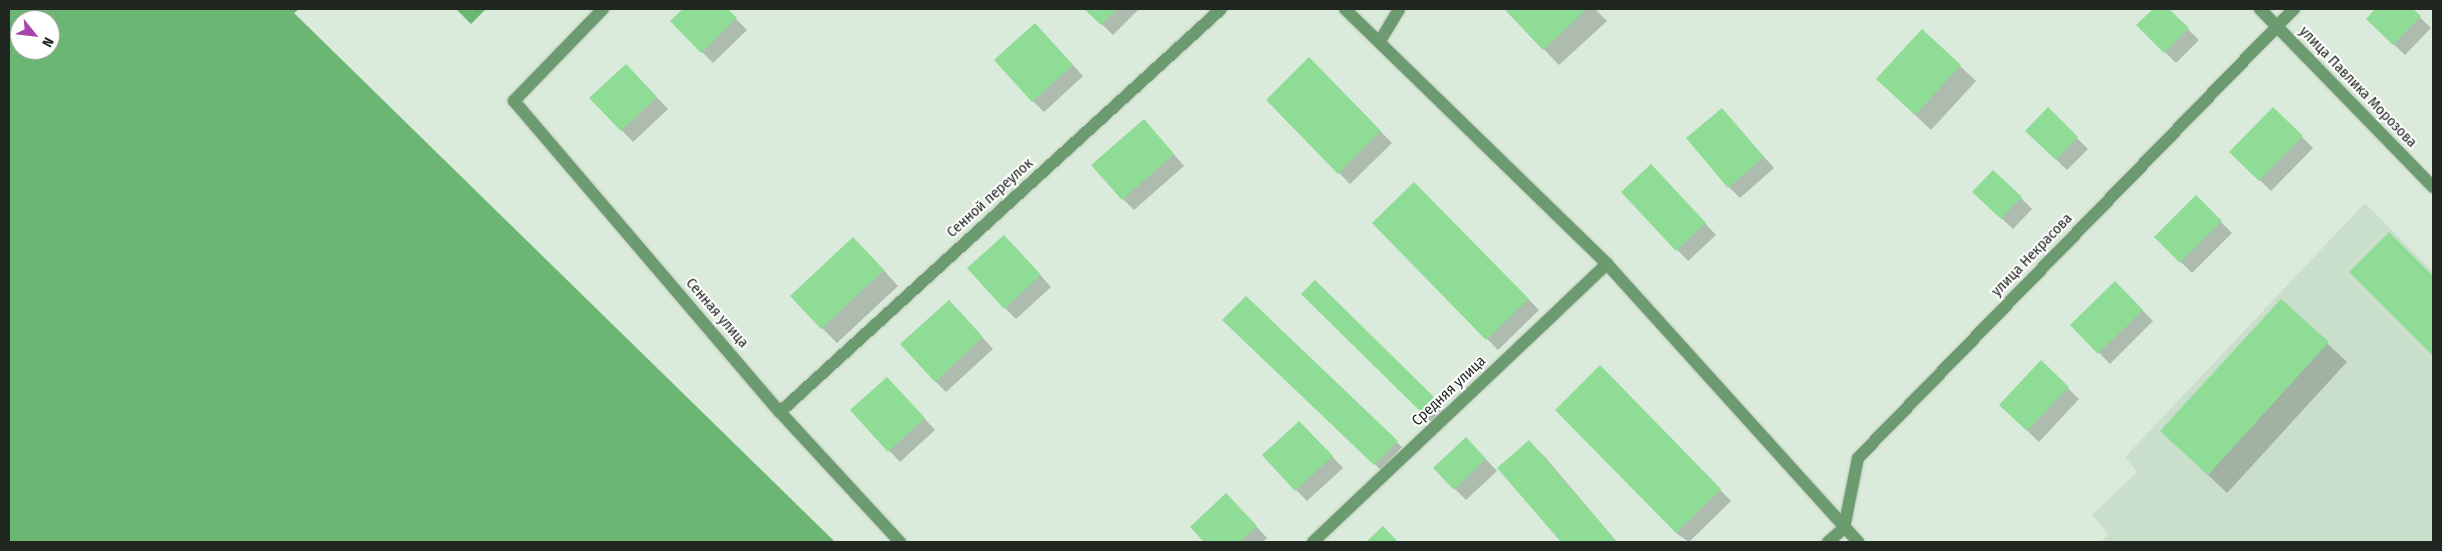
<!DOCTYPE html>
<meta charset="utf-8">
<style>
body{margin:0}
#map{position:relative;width:2442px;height:551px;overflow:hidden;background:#daeadb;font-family:"Fira Sans Condensed",sans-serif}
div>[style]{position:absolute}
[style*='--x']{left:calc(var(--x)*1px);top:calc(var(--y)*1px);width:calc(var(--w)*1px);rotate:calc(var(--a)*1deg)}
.built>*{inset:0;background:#cadfcb}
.forest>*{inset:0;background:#6bb672}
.shadow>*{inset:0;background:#0003}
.building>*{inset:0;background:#8fdc96}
.roads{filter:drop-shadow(0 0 1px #b9c7b9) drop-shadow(0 0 1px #b9c7b9)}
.minor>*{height:12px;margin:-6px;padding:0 6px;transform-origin:6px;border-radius:6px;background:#6b9b6f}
span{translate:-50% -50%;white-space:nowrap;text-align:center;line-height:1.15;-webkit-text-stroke:4px #fff;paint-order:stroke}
.street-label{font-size:15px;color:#202620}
.frame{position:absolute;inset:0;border:10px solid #202620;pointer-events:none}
.north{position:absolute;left:10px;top:10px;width:50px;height:50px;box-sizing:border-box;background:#fff;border:1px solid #a6a8a6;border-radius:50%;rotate:119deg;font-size:14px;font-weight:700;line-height:20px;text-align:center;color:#202620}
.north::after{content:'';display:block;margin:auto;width:18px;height:22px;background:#a946ad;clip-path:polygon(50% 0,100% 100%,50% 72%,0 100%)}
</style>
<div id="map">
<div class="built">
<div style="clip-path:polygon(2365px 203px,2433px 272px,2433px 542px,2101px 542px,2108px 534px,2092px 515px,2137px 472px,2125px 457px)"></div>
</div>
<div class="forest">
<div style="clip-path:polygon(evenodd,9px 9px,299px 9px,294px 13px,835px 542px,9px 542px,9px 9px,20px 20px,50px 20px,50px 50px,20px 50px,20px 20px)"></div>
<div style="clip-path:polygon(456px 9px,486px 9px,471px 24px)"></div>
</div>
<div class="shadow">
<div style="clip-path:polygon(685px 9px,726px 9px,747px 30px,713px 63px,672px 21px)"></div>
<div style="clip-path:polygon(1086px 9px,1139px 9px,1113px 35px)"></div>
<div style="clip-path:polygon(1509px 9px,1595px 9px,1607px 21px,1559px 65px,1507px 11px)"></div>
<div style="clip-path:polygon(2154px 9px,2167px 9px,2199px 40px,2176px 63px,2138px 25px)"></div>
<div style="clip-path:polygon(2377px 9px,2411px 9px,2431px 28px,2405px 55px,2367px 19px)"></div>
<div style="clip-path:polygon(1035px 24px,1083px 76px,1044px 112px,1033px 101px)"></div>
<div style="clip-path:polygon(1309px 59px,1392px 143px,1350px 184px,1267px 100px)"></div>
<div style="clip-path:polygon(1960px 66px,1976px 81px,1931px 130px,1893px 94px)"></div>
<div style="clip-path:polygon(637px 77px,668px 109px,633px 142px,591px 98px)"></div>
<div style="clip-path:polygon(2273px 108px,2313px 148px,2271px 191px,2231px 152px)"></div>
<div style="clip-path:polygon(2048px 109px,2088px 149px,2067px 170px,2027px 131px)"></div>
<div style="clip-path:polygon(1722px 110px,1774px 168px,1740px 198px,1729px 187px)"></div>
<div style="clip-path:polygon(1144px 120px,1184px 166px,1134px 210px,1123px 199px)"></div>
<div style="clip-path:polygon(1662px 177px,1716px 235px,1688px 261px,1623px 192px)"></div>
<div style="clip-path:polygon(1414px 183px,1539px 310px,1498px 350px,1374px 223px)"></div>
<div style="clip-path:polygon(2196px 197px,2232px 233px,2192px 273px,2156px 237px)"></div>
<div style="clip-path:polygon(2021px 198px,2032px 209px,2013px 229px,1985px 203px)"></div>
<div style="clip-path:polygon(2389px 233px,2433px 278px,2433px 354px,2351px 272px)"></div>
<div style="clip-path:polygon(1015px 247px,1051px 287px,1016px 319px,1005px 308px)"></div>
<div style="clip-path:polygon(869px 254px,898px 286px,837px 343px,822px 328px)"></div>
<div style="clip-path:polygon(1315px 282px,1451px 416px,1438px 428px,1302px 294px)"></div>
<div style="clip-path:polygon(2115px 283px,2153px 321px,2110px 364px,2072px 325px)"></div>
<div style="clip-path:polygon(1246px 298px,1402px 447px,1381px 470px,1224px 320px)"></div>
<div style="clip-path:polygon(2282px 301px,2347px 362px,2227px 493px,2162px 431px)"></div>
<div style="clip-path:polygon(960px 312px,993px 349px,946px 392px,935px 381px)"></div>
<div style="clip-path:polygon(2041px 362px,2079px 399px,2039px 442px,2012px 416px)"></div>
<div style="clip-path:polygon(1600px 367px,1731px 501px,1689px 542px,1676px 533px)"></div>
<div style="clip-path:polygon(898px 390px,935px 430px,900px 462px,852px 410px)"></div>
<div style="clip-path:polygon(1310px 433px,1343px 468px,1307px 501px,1263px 456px)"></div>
<div style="clip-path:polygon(1529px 442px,1545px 457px,1617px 542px,1562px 542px,1499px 468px)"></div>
<div style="clip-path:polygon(1477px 450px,1497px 471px,1466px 500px,1455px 489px)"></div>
<div style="clip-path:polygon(1237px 506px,1267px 538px,1263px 542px,1205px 542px,1192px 528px)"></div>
</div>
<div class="building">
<div style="clip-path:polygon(683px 9px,728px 9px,737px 18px,701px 53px,670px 21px)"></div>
<div style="clip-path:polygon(1084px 9px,1117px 9px,1101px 25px)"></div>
<div style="clip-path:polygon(1508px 9px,1587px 9px,1543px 50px,1506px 11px)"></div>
<div style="clip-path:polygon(2153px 9px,2169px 9px,2189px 28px,2164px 53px,2136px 25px)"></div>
<div style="clip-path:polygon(2375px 9px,2413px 9px,2421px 16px,2393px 45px,2366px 19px)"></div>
<div style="clip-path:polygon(1035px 23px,1073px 65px,1032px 102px,994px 60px)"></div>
<div style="clip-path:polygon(1922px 29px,1961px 65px,1915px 115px,1876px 79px)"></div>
<div style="clip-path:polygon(1309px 57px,1381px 131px,1338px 174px,1266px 100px)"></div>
<div style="clip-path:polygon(626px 64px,657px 97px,621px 131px,589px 98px)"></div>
<div style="clip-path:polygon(2048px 107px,2078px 137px,2056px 160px,2025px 131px)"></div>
<div style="clip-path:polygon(2273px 107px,2303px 136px,2259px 181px,2229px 152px)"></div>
<div style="clip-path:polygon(1722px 108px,1764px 157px,1728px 188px,1686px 138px)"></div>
<div style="clip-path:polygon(1144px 119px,1174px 154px,1122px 200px,1091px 165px)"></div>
<div style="clip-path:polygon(1651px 164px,1706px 223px,1676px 251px,1621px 192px)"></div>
<div style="clip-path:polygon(1993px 170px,2022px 197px,2001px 219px,1972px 192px)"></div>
<div style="clip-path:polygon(1414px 182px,1529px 299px,1486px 340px,1372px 223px)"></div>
<div style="clip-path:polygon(2196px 195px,2222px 221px,2180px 263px,2154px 237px)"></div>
<div style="clip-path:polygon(2389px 232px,2433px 276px,2433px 356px,2349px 272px)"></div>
<div style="clip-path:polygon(1004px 235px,1041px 275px,1004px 309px,967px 268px)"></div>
<div style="clip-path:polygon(853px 237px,884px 270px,821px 329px,790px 296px)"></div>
<div style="clip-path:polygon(1315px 280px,1436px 399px,1422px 413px,1301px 294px)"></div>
<div style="clip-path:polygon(2115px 281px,2143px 310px,2098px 354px,2070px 325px)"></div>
<div style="clip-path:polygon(1246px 296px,1398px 441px,1374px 465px,1222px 320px)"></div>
<div style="clip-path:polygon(2281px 299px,2329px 342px,2208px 475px,2160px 431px)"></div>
<div style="clip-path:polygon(949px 300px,983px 337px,935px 382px,900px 344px)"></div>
<div style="clip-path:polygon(2041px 360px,2069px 387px,2027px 431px,1999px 405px)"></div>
<div style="clip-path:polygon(1600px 365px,1721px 489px,1676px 533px,1555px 410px)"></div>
<div style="clip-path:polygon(887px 377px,925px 418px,888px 452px,850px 410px)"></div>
<div style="clip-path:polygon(1299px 421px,1333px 456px,1295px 491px,1262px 455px)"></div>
<div style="clip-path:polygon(1466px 437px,1486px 459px,1454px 490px,1433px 468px)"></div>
<div style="clip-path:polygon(1529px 440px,1617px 542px,1561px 542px,1497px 468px)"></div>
<div style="clip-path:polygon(1226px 493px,1257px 526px,1240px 542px,1204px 542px,1190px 527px)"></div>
<div style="clip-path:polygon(1383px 526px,1398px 542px,1366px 542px)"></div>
</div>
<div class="roads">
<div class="minor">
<div style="--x:603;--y:9;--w:128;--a:134.1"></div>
<div style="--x:514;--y:101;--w:409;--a:49.5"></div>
<div style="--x:780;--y:412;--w:177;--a:47.3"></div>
<div style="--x:1345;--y:9;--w:366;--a:44.2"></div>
<div style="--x:1607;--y:264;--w:375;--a:47.9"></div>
<div style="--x:2260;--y:9;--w:248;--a:45.8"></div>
<div style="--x:1380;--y:41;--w:37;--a:-59"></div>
<div style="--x:780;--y:412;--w:597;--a:-42.42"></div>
<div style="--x:1313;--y:542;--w:405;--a:-43.4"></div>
<div style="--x:1828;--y:542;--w:21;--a:-41"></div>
<div style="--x:1844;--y:528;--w:71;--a:-78.7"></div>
<div style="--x:1858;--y:458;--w:626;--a:-45.84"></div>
</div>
</div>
<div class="street-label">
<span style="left:2358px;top:87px;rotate:46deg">улица Павлика Морозова</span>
<span style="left:990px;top:198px;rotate:-42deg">Сенной переулок</span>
<span style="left:2032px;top:255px;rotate:-46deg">улица Некрасова</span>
<span style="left:717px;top:313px;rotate:49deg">Сенная улица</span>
<span style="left:1449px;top:391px;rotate:-43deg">Средняя улица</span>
</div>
<div class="frame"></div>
<div class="north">N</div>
</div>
